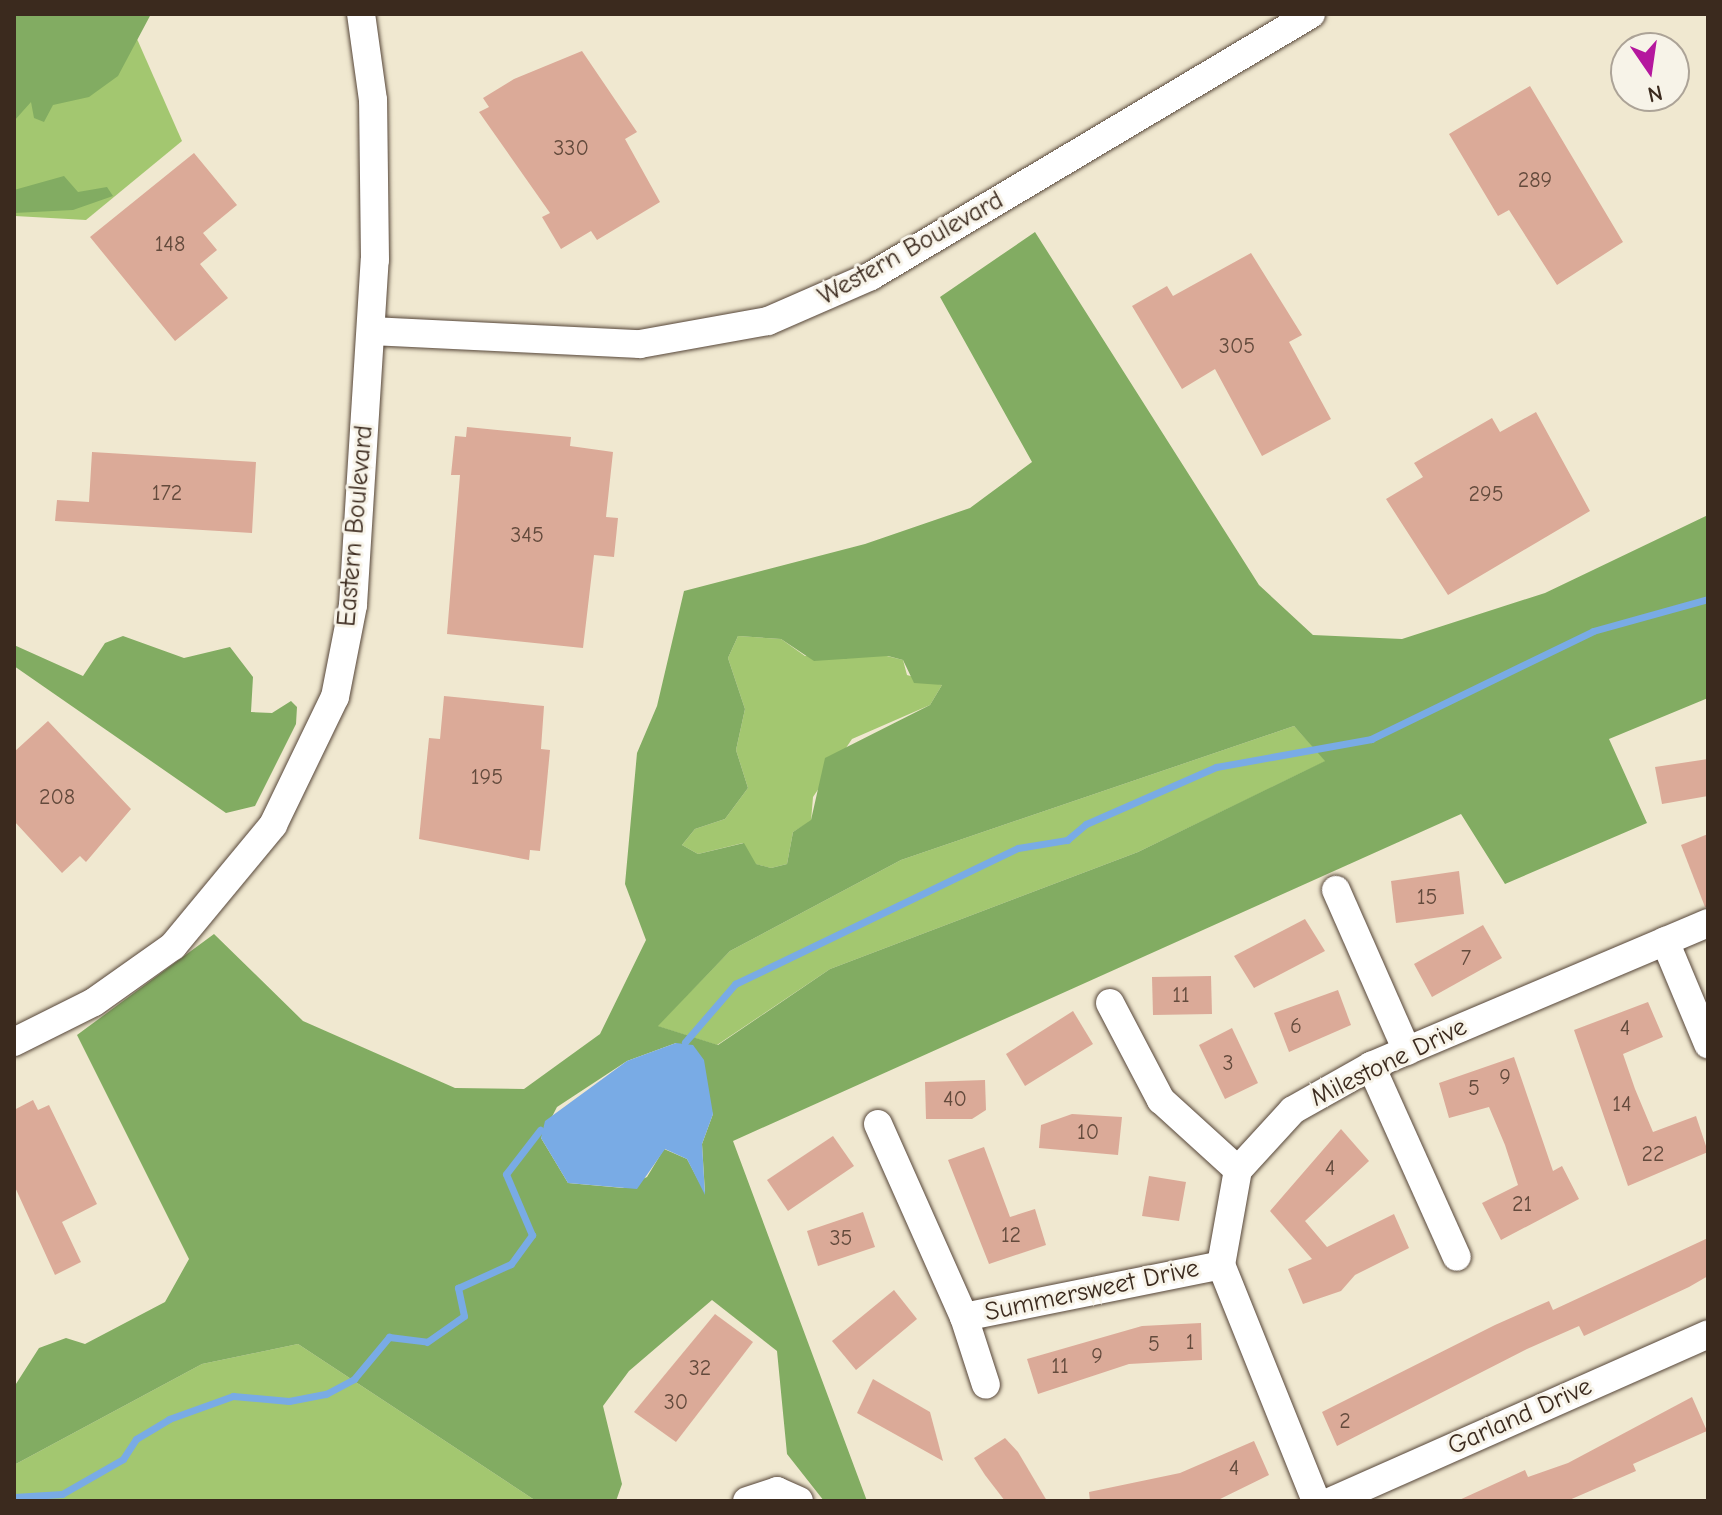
<!DOCTYPE html>
<html>
<head>
<meta charset="utf-8">
<style>
  body { margin:0 }
  #map { position:relative; width:1722px; height:1515px; overflow:hidden; background:#f0e8d0; font-family:"Comic Neue",sans-serif }
  div>[style] { position:absolute }
  [style*='--x'] { left:calc(var(--x)*1px); top:calc(var(--y)*1px); width:calc(var(--w)*1px); rotate:calc(var(--a)*1deg) }
  .green>* { inset:0; background:#a3c770 }
  .forest>* { inset:0; background:#82ac62 }
  .water>* { inset:0; background:#79abe5 }
  .stream>* { height:7px; margin:-3.5px; padding:0 3.5px; transform-origin:3.5px; border-radius:3.5px; background:#79abe5 }
  .building>* { inset:0; background:#dbaa98 }
  .roads { filter:drop-shadow(0 0 2px #564639) drop-shadow(0 0 2px #564639) }
  .minor>* { height:28px; margin:-14px; padding:0 14px; transform-origin:14px; border-radius:14px; background:#fff }
  span { translate:-50% -50%; white-space:nowrap; text-align:center; line-height:1.15; -webkit-text-stroke:6px #f7f3e8; paint-order:stroke }
  .number-label { font-size:22px; color:#634a3c }
  .number-label span { -webkit-text-stroke-width:0 }
  .street-label { font-size:26px; color:#3b2a1e }
  .frame { position:absolute; inset:0; border:16px solid #3b2a1e; pointer-events:none }
  .north { position:absolute; left:1610px; top:32px; width:80px; height:80px; box-sizing:border-box; background:#f7f3e8; border:2px solid #aca397; border-radius:50%; rotate:167deg; font-size:22px; font-weight:700; line-height:32px; text-align:center; color:#3b2a1e }
  .north::after { content:''; display:block; margin:auto; width:28px; height:36px; background:#b5179e; clip-path:polygon(50% 0,100% 100%,50% 72%,0 100%) }
</style>
</head>
<body>
<div id="map">
  <div class="green">
    <div style="clip-path:polygon(126px 14px,182px 141px,86px 220px,15px 216px,14px 36px)"></div>
    <div style="clip-path:polygon(738px 636px,781px 639px,805px 656px,887px 656px,903px 660px,907px 675px,942px 685px,930px 705px,852px 739px,813px 797px,811px 821px,793px 832px,787px 864px,771px 868px,755px 864px,743px 843px,698px 854px,682px 845px,695px 829px,725px 819px,748px 788px,736px 750px,745px 709px,728px 658px)"></div>
    <div style="clip-path:polygon(1294px 726px,1326px 761px,1138px 852px,830px 969px,717px 1045px,657px 1026px,730px 951px,901px 860px)"></div>
    <div style="clip-path:polygon(298px 1344px,536px 1501px,14px 1501px,14px 1465px,202px 1364px)"></div>
  </div>
  <div class="forest">
    <div style="clip-path:polygon(14px 14px,151px 14px,118px 76px,89px 97px,53px 105px,44px 122px,34px 118px,31px 102px,14px 121px)"></div>
    <div style="clip-path:polygon(64px 176px,78px 192px,107px 187px,113px 196px,73px 210px,14px 213px,14px 190px)"></div>
    <div style="clip-path:polygon(evenodd,1035px 232px,1259px 585px,1313px 635px,1402px 639px,1545px 593px,1708px 515px,1708px 698px,1609px 739px,1647px 823px,1505px 884px,1461px 814px,733px 1141px,867px 1501px,824px 1501px,787px 1454px,777px 1351px,712px 1300px,629px 1371px,603px 1406px,622px 1484px,616px 1501px,536px 1501px,298px 1344px,202px 1364px,14px 1465px,14px 1387px,39px 1348px,66px 1338px,85px 1344px,165px 1302px,189px 1259px,77px 1035px,214px 934px,303px 1021px,455px 1088px,524px 1089px,600px 1034px,646px 940px,625px 884px,637px 753px,657px 706px,684px 591px,865px 544px,970px 508px,1032px 462px,940px 297px,1035px 232px,738px 636px,781px 639px,814px 661px,888px 656px,903px 660px,914px 683px,942px 685px,930px 705px,825px 758px,811px 820px,793px 832px,787px 864px,771px 868px,756px 864px,744px 843px,698px 854px,682px 845px,695px 829px,725px 819px,748px 788px,736px 750px,745px 709px,728px 658px,738px 636px,1035px 232px,1294px 726px,1325px 761px,1138px 852px,830px 969px,718px 1045px,658px 1026px,730px 951px,901px 860px,1294px 726px,1035px 232px,676px 1043px,713px 1114px,702px 1144px,705px 1193px,687px 1159px,664px 1149px,647px 1177px,623px 1188px,568px 1183px,541px 1138px,557px 1107px,627px 1061px,676px 1043px)"></div>
    <div style="clip-path:polygon(123px 636px,184px 658px,230px 647px,253px 677px,251px 712px,272px 713px,291px 701px,297px 707px,296px 724px,255px 806px,226px 813px,14px 666px,14px 645px,83px 676px,105px 643px)"></div>
  </div>
  <div class="water">
    <div style="clip-path:polygon(676px 1043px,693px 1045px,704px 1060px,713px 1114px,702px 1144px,705px 1195px,687px 1159px,665px 1149px,637px 1189px,568px 1183px,541px 1138px,545px 1121px,627px 1061px)"></div>
  </div>
  <div class="stream">
    <div style="--x:685;--y:1042;--w:77;--a:-49.2"></div>
    <div style="--x:735;--y:984;--w:314;--a:-25.7"></div>
    <div style="--x:1018;--y:848;--w:50;--a:-9.3"></div>
    <div style="--x:1067;--y:840;--w:25;--a:-40"></div>
    <div style="--x:1086;--y:824;--w:142;--a:-23.7"></div>
    <div style="--x:1216;--y:767;--w:158;--a:-10.2"></div>
    <div style="--x:1371;--y:739;--w:247;--a:-25.9"></div>
    <div style="--x:1593;--y:631;--w:119;--a:-15.5"></div>
    <div style="--x:14;--y:1497;--w:48;--a:-3.6"></div>
    <div style="--x:62;--y:1494;--w:70;--a:-29.8"></div>
    <div style="--x:123;--y:1459;--w:24;--a:-57"></div>
    <div style="--x:136;--y:1439;--w:39;--a:-31"></div>
    <div style="--x:169;--y:1419;--w:68;--a:-19.8"></div>
    <div style="--x:233;--y:1396;--w:56;--a:5.1"></div>
    <div style="--x:289;--y:1401;--w:38;--a:-11"></div>
    <div style="--x:326;--y:1394;--w:32;--a:-28"></div>
    <div style="--x:354;--y:1379;--w:55;--a:-50.2"></div>
    <div style="--x:389;--y:1337;--w:38;--a:7"></div>
    <div style="--x:427;--y:1342;--w:45;--a:-35.1"></div>
    <div style="--x:464;--y:1316;--w:29;--a:-102"></div>
    <div style="--x:458;--y:1288;--w:58;--a:-24.4"></div>
    <div style="--x:511;--y:1264;--w:36;--a:-54"></div>
    <div style="--x:532;--y:1235;--w:66;--a:-113.1"></div>
    <div style="--x:506;--y:1174;--w:56;--a:-52.3"></div>
  </div>
  <div class="building">
    <div style="clip-path:polygon(582px 51px,637px 132px,625px 139px,660px 202px,597px 240px,591px 231px,561px 249px,542px 217px,550px 213px,479px 112px,489px 107px,483px 98px,514px 79px)"></div>
    <div style="clip-path:polygon(1530px 86px,1623px 242px,1557px 285px,1509px 210px,1498px 216px,1449px 134px)"></div>
    <div style="clip-path:polygon(194px 153px,237px 205px,203px 233px,217px 250px,200px 264px,228px 298px,175px 341px,90px 237px)"></div>
    <div style="clip-path:polygon(1251px 253px,1302px 335px,1289px 342px,1331px 419px,1262px 456px,1215px 369px,1182px 389px,1132px 306px,1167px 286px,1173px 296px)"></div>
    <div style="clip-path:polygon(1536px 412px,1590px 511px,1448px 595px,1386px 499px,1423px 477px,1414px 463px,1492px 418px,1500px 432px)"></div>
    <div style="clip-path:polygon(467px 427px,571px 437px,570px 446px,613px 452px,606px 517px,618px 518px,614px 557px,594px 555px,583px 648px,447px 634px,460px 475px,451px 475px,455px 436px,466px 437px)"></div>
    <div style="clip-path:polygon(92px 452px,256px 462px,252px 533px,55px 521px,57px 500px,89px 502px)"></div>
    <div style="clip-path:polygon(444px 696px,544px 706px,541px 749px,550px 750px,544px 813px,540px 851px,530px 850px,529px 860px,419px 839px,429px 738px,440px 739px)"></div>
    <div style="clip-path:polygon(48px 721px,131px 809px,86px 862px,80px 856px,62px 873px,14px 821px,14px 752px)"></div>
    <div style="clip-path:polygon(1708px 759px,1708px 796px,1662px 804px,1655px 767px)"></div>
    <div style="clip-path:polygon(1708px 834px,1708px 906px,1705px 907px,1681px 845px)"></div>
    <div style="clip-path:polygon(1459px 871px,1464px 914px,1396px 923px,1391px 881px)"></div>
    <div style="clip-path:polygon(1305px 919px,1325px 951px,1254px 988px,1234px 956px)"></div>
    <div style="clip-path:polygon(1483px 925px,1502px 958px,1432px 997px,1414px 964px)"></div>
    <div style="clip-path:polygon(1211px 976px,1212px 1014px,1153px 1015px,1152px 977px)"></div>
    <div style="clip-path:polygon(1338px 990px,1351px 1025px,1289px 1052px,1274px 1013px)"></div>
    <div style="clip-path:polygon(1648px 1002px,1663px 1037px,1623px 1054px,1635px 1089px,1653px 1132px,1696px 1116px,1708px 1152px,1628px 1186px,1574px 1030px)"></div>
    <div style="clip-path:polygon(1073px 1011px,1093px 1044px,1025px 1086px,1006px 1054px)"></div>
    <div style="clip-path:polygon(1232px 1028px,1258px 1083px,1225px 1099px,1199px 1045px)"></div>
    <div style="clip-path:polygon(1514px 1057px,1553px 1171px,1562px 1166px,1579px 1199px,1501px 1240px,1482px 1203px,1518px 1185px,1505px 1145px,1489px 1107px,1449px 1118px,1439px 1083px)"></div>
    <div style="clip-path:polygon(985px 1080px,986px 1110px,972px 1119px,926px 1119px,925px 1082px)"></div>
    <div style="clip-path:polygon(33px 1100px,38px 1110px,49px 1105px,97px 1204px,62px 1222px,81px 1262px,55px 1275px,14px 1185px,14px 1110px)"></div>
    <div style="clip-path:polygon(1072px 1114px,1122px 1117px,1118px 1155px,1039px 1148px,1041px 1125px)"></div>
    <div style="clip-path:polygon(1341px 1129px,1369px 1161px,1305px 1221px,1327px 1247px,1394px 1214px,1409px 1248px,1355px 1275px,1341px 1291px,1303px 1304px,1288px 1269px,1312px 1259px,1270px 1211px)"></div>
    <div style="clip-path:polygon(833px 1136px,854px 1166px,788px 1211px,767px 1180px)"></div>
    <div style="clip-path:polygon(984px 1147px,1010px 1217px,1035px 1209px,1046px 1245px,989px 1264px,948px 1160px)"></div>
    <div style="clip-path:polygon(1149px 1176px,1186px 1182px,1179px 1221px,1142px 1216px)"></div>
    <div style="clip-path:polygon(863px 1212px,875px 1247px,818px 1266px,807px 1231px)"></div>
    <div style="clip-path:polygon(1708px 1238px,1708px 1276px,1689px 1287px,1584px 1336px,1579px 1326px,1527px 1349px,1337px 1446px,1322px 1412px,1495px 1325px,1549px 1301px,1553px 1310px)"></div>
    <div style="clip-path:polygon(894px 1290px,917px 1319px,856px 1370px,832px 1341px)"></div>
    <div style="clip-path:polygon(715px 1314px,753px 1342px,676px 1442px,634px 1412px)"></div>
    <div style="clip-path:polygon(1201px 1323px,1202px 1360px,1129px 1364px,1038px 1394px,1027px 1359px,1142px 1326px)"></div>
    <div style="clip-path:polygon(873px 1379px,930px 1412px,943px 1461px,857px 1413px)"></div>
    <div style="clip-path:polygon(1692px 1397px,1707px 1431px,1633px 1464px,1636px 1471px,1567px 1501px,1457px 1501px,1525px 1470px,1528px 1477px,1568px 1463px)"></div>
    <div style="clip-path:polygon(1005px 1438px,1018px 1452px,1047px 1501px,1005px 1501px,985px 1475px,974px 1458px)"></div>
    <div style="clip-path:polygon(1254px 1441px,1269px 1475px,1216px 1501px,1090px 1501px,1089px 1492px,1180px 1473px)"></div>
  </div>
  <div class="roads">
    <div class="minor">
      <div style="--x:371;--y:331;--w:269;--a:2.8"></div>
      <div style="--x:640;--y:344;--w:130;--a:-10.2"></div>
      <div style="--x:768;--y:321;--w:112;--a:-23.6"></div>
      <div style="--x:871;--y:276;--w:512;--a:-30.77"></div>
      <div style="--x:1336;--y:890;--w:176;--a:66.2"></div>
      <div style="--x:1665;--y:941;--w:112;--a:67.3"></div>
      <div style="--x:1110;--y:1003;--w:110;--a:62.3"></div>
      <div style="--x:1161;--y:1100;--w:104;--a:42.3"></div>
      <div style="--x:14;--y:1042;--w:89;--a:-26.6"></div>
      <div style="--x:94;--y:1002;--w:97;--a:-35.3"></div>
      <div style="--x:173;--y:946;--w:157;--a:-50.4"></div>
      <div style="--x:273;--y:825;--w:142;--a:-64.2"></div>
      <div style="--x:335;--y:697;--w:94;--a:-78.9"></div>
      <div style="--x:353;--y:605;--w:346;--a:-86.4"></div>
      <div style="--x:375;--y:260;--w:160;--a:-90.7"></div>
      <div style="--x:373;--y:100;--w:87;--a:-97.9"></div>
      <div style="--x:1371;--y:1066;--w:209;--a:65.8"></div>
      <div style="--x:878;--y:1124;--w:211;--a:66"></div>
      <div style="--x:964;--y:1317;--w:71;--a:72.1"></div>
      <div style="--x:964;--y:1317;--w:262;--a:-11.4"></div>
      <div style="--x:747;--y:1501;--w:32;--a:-18"></div>
      <div style="--x:777;--y:1491;--w:24;--a:24"></div>
      <div style="--x:1316;--y:1501;--w:254;--a:-111.9"></div>
      <div style="--x:1221;--y:1265;--w:97;--a:-79.9"></div>
      <div style="--x:1238;--y:1170;--w:81;--a:-47.5"></div>
      <div style="--x:1293;--y:1110;--w:90;--a:-29.4"></div>
      <div style="--x:1371;--y:1066;--w:366;--a:-23"></div>
      <div style="--x:1332;--y:1501;--w:411;--a:-23.9"></div>
    </div>
  </div>
  <div class="number-label">
    <span style="left:571px;top:149px">330</span>
    <span style="left:1535px;top:181px">289</span>
    <span style="left:170px;top:245px">148</span>
    <span style="left:1237px;top:347px">305</span>
    <span style="left:167px;top:494px">172</span>
    <span style="left:1486px;top:495px">295</span>
    <span style="left:527px;top:536px">345</span>
    <span style="left:487px;top:778px">195</span>
    <span style="left:57px;top:798px">208</span>
    <span style="left:1427px;top:898px">15</span>
    <span style="left:1466px;top:959px">7</span>
    <span style="left:1181px;top:996px">11</span>
    <span style="left:1296px;top:1027px">6</span>
    <span style="left:1625px;top:1029px">4</span>
    <span style="left:1228px;top:1064px">3</span>
    <span style="left:1505px;top:1078px">9</span>
    <span style="left:1474px;top:1089px">5</span>
    <span style="left:955px;top:1100px">40</span>
    <span style="left:1622px;top:1105px">14</span>
    <span style="left:1088px;top:1133px">10</span>
    <span style="left:1653px;top:1155px">22</span>
    <span style="left:1330px;top:1169px">4</span>
    <span style="left:1522px;top:1205px">21</span>
    <span style="left:1011px;top:1236px">12</span>
    <span style="left:841px;top:1239px">35</span>
    <span style="left:1190px;top:1343px">1</span>
    <span style="left:1154px;top:1345px">5</span>
    <span style="left:1097px;top:1357px">9</span>
    <span style="left:1060px;top:1367px">11</span>
    <span style="left:700px;top:1369px">32</span>
    <span style="left:676px;top:1403px">30</span>
    <span style="left:1345px;top:1422px">2</span>
    <span style="left:1234px;top:1469px">4</span>
  </div>
  <div class="street-label">
    <span style="left:911px;top:249px;rotate:-29deg">Western Boulevard</span>
    <span style="left:356px;top:526px;rotate:-85deg">Eastern Boulevard</span>
    <span style="left:1389px;top:1063px;rotate:-26deg">Milestone Drive</span>
    <span style="left:1092px;top:1291px;rotate:-12deg">Summersweet Drive</span>
    <span style="left:1520px;top:1417px;rotate:-24deg">Garland Drive</span>
  </div>
  <div class="frame"></div>
  <div class="north">N</div>
</div>
</body>
</html>
